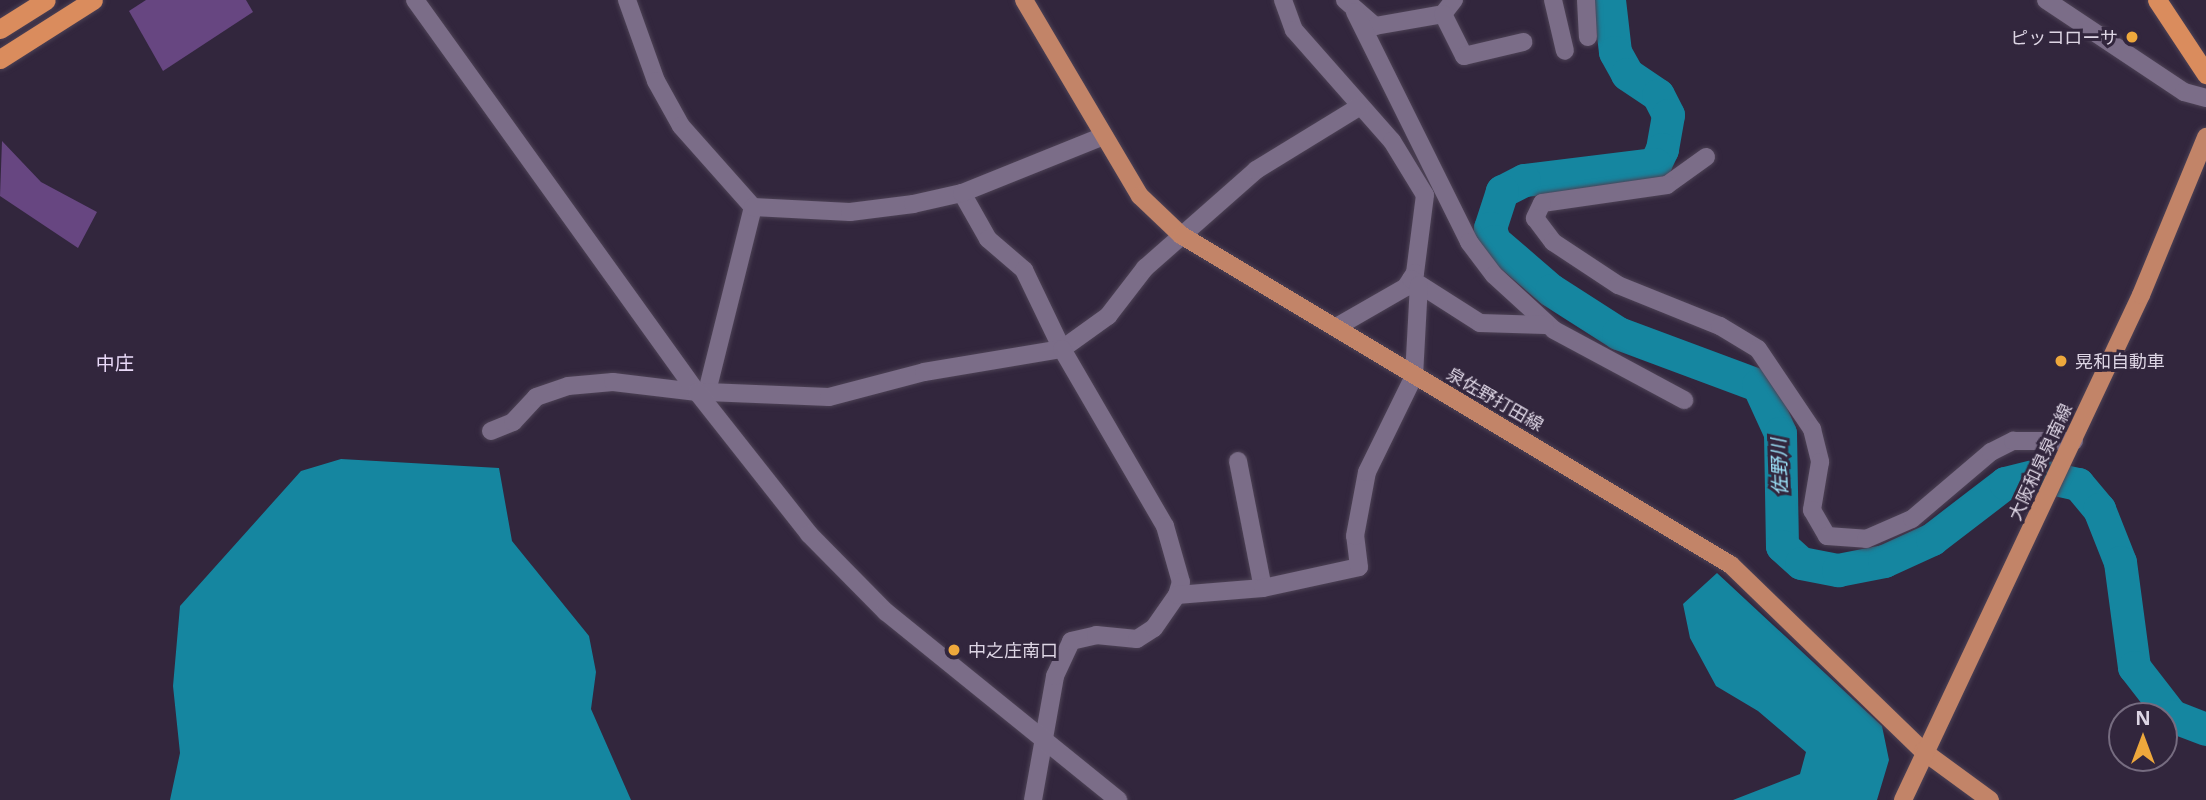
<!DOCTYPE html>
<html>
<head>
<meta charset="utf-8">
<style>
  body { margin:0 }
  #map { position:relative; width:2206px; height:800px; overflow:hidden; background:#32263d; font-family:"Noto Sans","Noto Sans JP",sans-serif }
  div>[style] { position:absolute }
  [style*='--x'] { left:calc(var(--x)*1px); top:calc(var(--y)*1px); width:calc(var(--w)*1px); rotate:calc(var(--a)*1deg) }
  .water>* { inset:0; background:#1586a0 }
  .river>* { height:33px; margin:-16.5px; padding:0 16.5px; transform-origin:16.5px; border-radius:16.5px; background:#1586a0 }
  .building>* { inset:0; background:#674681 }
  .roads { filter:drop-shadow(0 0 2px #4d4255) drop-shadow(0 0 2px #4d4255) }
  .minor>* { height:18px; margin:-9px; padding:0 9px; transform-origin:9px; border-radius:9px; background:#7b6d88 }
  .tertiary>* { height:18px; margin:-9px; padding:0 9px; transform-origin:9px; border-radius:9px; background:#7b6d88 }
  .primary>* { height:18px; margin:-9px; padding:0 9px; transform-origin:9px; border-radius:9px; background:#c28468 }
  .trunk>* { height:19px; margin:-9.5px; padding:0 9.5px; transform-origin:9.5px; border-radius:9.5px; background:#da8c5d }
  .dots>* { width:19px; height:19px; translate:-50% -50%; box-sizing:border-box; border:4px solid #32263d; border-radius:50% }
  span { translate:-50% -50%; white-space:nowrap; text-align:center; line-height:1.15; -webkit-text-stroke:6px #32263d; paint-order:stroke }
  .poi-label { font-size:18px; color:#ddd5e4 }
  .right { translate:-100% -50%; text-align:right }
  .left { translate:0 -50%; text-align:left }
  .street-label { font-size:18px; color:#ddd5e4 }
  .neighbourhood-label { font-size:19px; color:#eadaf9 }
  .water-label { font-size:19px; color:#9de4fb; font-style:italic }
  .north { position:absolute; left:2108px; top:702px; width:70px; height:70px; box-sizing:border-box; background:#32263d; border:2px solid #766c80; border-radius:50%; rotate:0deg; font-size:19px; font-weight:700; line-height:28px; text-align:center; color:#ddd5e4 }
  .north::after { content:''; display:block; margin:auto; width:24px; height:32px; background:#eea83c; clip-path:polygon(50% 0,100% 100%,50% 72%,0 100%) }
</style>
</head>
<body>
<div id="map">
  <div class="water">
    <div style="clip-path:polygon(341px 459px,499px 468px,512px 541px,589px 636px,596px 672px,591px 709px,631px 800px,170px 800px,180px 753px,173px 686px,180px 606px,301px 471px)"></div>
    <div style="clip-path:polygon(1717px 573px,1882px 726px,1889px 760px,1877px 800px,1733px 800px,1800px 774px,1806px 752px,1758px 711px,1716px 686px,1690px 638px,1683px 604px)"></div>
  </div>
  <div class="river">
    <div style="--x:1609;--y:0;--w:52;--a:83.4"></div>
    <div style="--x:1615;--y:52;--w:25;--a:61"></div>
    <div style="--x:1627;--y:74;--w:37;--a:34"></div>
    <div style="--x:1658;--y:95;--w:22;--a:63"></div>
    <div style="--x:1668;--y:115;--w:35;--a:100"></div>
    <div style="--x:1662;--y:149;--w:17;--a:115"></div>
    <div style="--x:1655;--y:164;--w:132;--a:173"></div>
    <div style="--x:1524;--y:180;--w:25;--a:153"></div>
    <div style="--x:1502;--y:191;--w:39;--a:108"></div>
    <div style="--x:1490;--y:228;--w:14;--a:73"></div>
    <div style="--x:1494;--y:241;--w:75;--a:40.7"></div>
    <div style="--x:1551;--y:290;--w:80;--a:32.7"></div>
    <div style="--x:1618;--y:333;--w:149;--a:20.4"></div>
    <div style="--x:1758;--y:385;--w:53;--a:65.4"></div>
    <div style="--x:1780;--y:433;--w:113;--a:89"></div>
    <div style="--x:1782;--y:546;--w:25;--a:42"></div>
    <div style="--x:1801;--y:563;--w:38;--a:11"></div>
    <div style="--x:1838;--y:570;--w:47;--a:-11.1"></div>
    <div style="--x:1884;--y:561;--w:53;--a:-24.6"></div>
    <div style="--x:1932;--y:539;--w:92;--a:-37.5"></div>
    <div style="--x:2005;--y:483;--w:33;--a:-14"></div>
    <div style="--x:2037;--y:475;--w:42;--a:12.4"></div>
    <div style="--x:2078;--y:484;--w:33;--a:50"></div>
    <div style="--x:2099;--y:509;--w:57;--a:68.4"></div>
    <div style="--x:2120;--y:562;--w:106;--a:82.4"></div>
    <div style="--x:2134;--y:667;--w:62;--a:52.2"></div>
    <div style="--x:2172;--y:716;--w:36;--a:21"></div>
  </div>
  <div class="building">
    <div style="clip-path:polygon(146px 0,246px 0,253px 12px,163px 71px,129px 11px)"></div>
    <div style="clip-path:polygon(2px 141px,41px 182px,97px 212px,78px 248px,0 196px)"></div>
  </div>
  <div class="roads">
    <div class="minor">
      <div style="--x:627;--y:0;--w:86;--a:70.3"></div>
      <div style="--x:656;--y:81;--w:51;--a:60.9"></div>
      <div style="--x:681;--y:126;--w:108;--a:48.4"></div>
      <div style="--x:753;--y:207;--w:191;--a:104"></div>
      <div style="--x:1283;--y:0;--w:32;--a:70"></div>
      <div style="--x:1294;--y:30;--w:148;--a:48.6"></div>
      <div style="--x:1392;--y:141;--w:63;--a:58.6"></div>
      <div style="--x:1425;--y:195;--w:79;--a:97.3"></div>
      <div style="--x:1415;--y:273;--w:17;--a:123"></div>
      <div style="--x:1406;--y:287;--w:76;--a:150.1"></div>
      <div style="--x:1345;--y:0;--w:40;--a:41"></div>
      <div style="--x:1375;--y:26;--w:69;--a:-10"></div>
      <div style="--x:1443;--y:14;--w:18;--a:-52"></div>
      <div style="--x:1553;--y:0;--w:52;--a:76.8"></div>
      <div style="--x:1586;--y:0;--w:37;--a:87"></div>
      <div style="--x:2046;--y:0;--w:166;--a:33.7"></div>
      <div style="--x:2184;--y:92;--w:23;--a:15"></div>
      <div style="--x:1355;--y:12;--w:257;--a:63.6"></div>
      <div style="--x:1469;--y:242;--w:41;--a:52.9"></div>
      <div style="--x:1494;--y:275;--w:81;--a:42.5"></div>
      <div style="--x:1554;--y:330;--w:148;--a:28.3"></div>
      <div style="--x:1443;--y:14;--w:47;--a:63.4"></div>
      <div style="--x:1464;--y:56;--w:61;--a:-13.3"></div>
      <div style="--x:1706;--y:157;--w:48;--a:144.3"></div>
      <div style="--x:1667;--y:185;--w:126;--a:171.8"></div>
      <div style="--x:1542;--y:203;--w:17;--a:115"></div>
      <div style="--x:1535;--y:218;--w:30;--a:53"></div>
      <div style="--x:1553;--y:242;--w:78;--a:33.5"></div>
      <div style="--x:1618;--y:285;--w:110;--a:21.9"></div>
      <div style="--x:1720;--y:326;--w:44;--a:31.2"></div>
      <div style="--x:1758;--y:349;--w:97;--a:56"></div>
      <div style="--x:1812;--y:429;--w:34;--a:76"></div>
      <div style="--x:1820;--y:462;--w:49;--a:99.5"></div>
      <div style="--x:1812;--y:510;--w:30;--a:60"></div>
      <div style="--x:1827;--y:536;--w:39;--a:4"></div>
      <div style="--x:1866;--y:539;--w:50;--a:-23.5"></div>
      <div style="--x:1912;--y:519;--w:104;--a:-40.3"></div>
      <div style="--x:1991;--y:452;--w:25;--a:-27"></div>
      <div style="--x:2013;--y:441;--w:61;--a:0"></div>
      <div style="--x:962;--y:193;--w:53;--a:60.5"></div>
      <div style="--x:988;--y:239;--w:48;--a:40.7"></div>
      <div style="--x:1024;--y:270;--w:88;--a:64.3"></div>
      <div style="--x:1062;--y:349;--w:57;--a:-35.7"></div>
      <div style="--x:1108;--y:316;--w:61;--a:-52.4"></div>
      <div style="--x:1145;--y:268;--w:148;--a:-41.4"></div>
      <div style="--x:1256;--y:170;--w:121;--a:-31.5"></div>
      <div style="--x:753;--y:207;--w:97;--a:3"></div>
      <div style="--x:850;--y:212;--w:64;--a:-7.2"></div>
      <div style="--x:913;--y:204;--w:50;--a:-12.7"></div>
      <div style="--x:962;--y:193;--w:153;--a:-21.9"></div>
      <div style="--x:1411;--y:279;--w:82;--a:32.5"></div>
      <div style="--x:1480;--y:323;--w:65;--a:1.8"></div>
      <div style="--x:701;--y:396;--w:7;--a:-34"></div>
      <div style="--x:707;--y:392;--w:122;--a:2.3"></div>
      <div style="--x:829;--y:397;--w:98;--a:-14.7"></div>
      <div style="--x:924;--y:372;--w:140;--a:-9.5"></div>
      <div style="--x:1062;--y:349;--w:205;--a:59.8"></div>
      <div style="--x:1165;--y:526;--w:58;--a:74.1"></div>
      <div style="--x:1181;--y:582;--w:14;--a:107"></div>
      <div style="--x:491;--y:431;--w:24;--a:-22"></div>
      <div style="--x:513;--y:422;--w:34;--a:-47"></div>
      <div style="--x:536;--y:397;--w:34;--a:-19"></div>
      <div style="--x:568;--y:386;--w:45;--a:-5.1"></div>
      <div style="--x:613;--y:382;--w:85;--a:6.8"></div>
      <div style="--x:1238;--y:461;--w:129;--a:78.9"></div>
      <div style="--x:1033;--y:800;--w:126;--a:-79.9"></div>
      <div style="--x:1055;--y:676;--w:38;--a:-65"></div>
      <div style="--x:1071;--y:641;--w:26;--a:-13"></div>
      <div style="--x:1096;--y:635;--w:41;--a:5.6"></div>
      <div style="--x:1137;--y:639;--w:20;--a:-33"></div>
      <div style="--x:1154;--y:628;--w:40;--a:-55.1"></div>
      <div style="--x:1177;--y:595;--w:86;--a:-4.7"></div>
      <div style="--x:1263;--y:588;--w:98;--a:-12.3"></div>
      <div style="--x:1359;--y:567;--w:31;--a:-97"></div>
      <div style="--x:1355;--y:536;--w:65;--a:-79.4"></div>
      <div style="--x:1367;--y:472;--w:107;--a:-63.9"></div>
      <div style="--x:1414;--y:376;--w:91;--a:-86.9"></div>
    </div>
    <div class="tertiary">
      <div style="--x:415;--y:0;--w:483;--a:54.3"></div>
      <div style="--x:697;--y:392;--w:181;--a:51.7"></div>
      <div style="--x:809;--y:534;--w:110;--a:45.4"></div>
      <div style="--x:886;--y:612;--w:299;--a:39"></div>
    </div>
    <div class="primary">
      <div style="--x:1024;--y:0;--w:228;--a:59.4"></div>
      <div style="--x:1140;--y:196;--w:57;--a:43.6"></div>
      <div style="--x:1181;--y:235;--w:641;--a:30.96"></div>
      <div style="--x:1731;--y:565;--w:267;--a:44.1"></div>
      <div style="--x:1923;--y:751;--w:83;--a:36.2"></div>
      <div style="--x:1903;--y:800;--w:558;--a:-64.77"></div>
      <div style="--x:2141;--y:295;--w:171;--a:-67.6"></div>
    </div>
    <div class="trunk">
      <div style="--x:2157;--y:0;--w:89;--a:56.5"></div>
      <div style="--x:0;--y:29;--w:54;--a:-32.2"></div>
      <div style="--x:0;--y:59;--w:110;--a:-32.4"></div>
    </div>
  </div>
  <div class="dots">
    <div style="left:2132px;top:37px;background:#eea83c"></div>
    <div style="left:2061px;top:361px;background:#eea83c"></div>
    <div style="left:954px;top:650px;background:#eea83c"></div>
  </div>
  <div class="poi-label">
    <span class="right" style="left:2118px;top:37px">ピッコローサ</span>
    <span class="left" style="left:2075px;top:361px">晃和自動車</span>
    <span class="left" style="left:968px;top:650px">中之庄南口</span>
  </div>
  <div class="street-label">
    <span style="left:1495px;top:399px;rotate:30deg">泉佐野打田線</span>
    <span style="left:2040px;top:462px;rotate:-65deg">大阪和泉泉南線</span>
  </div>
  <div class="neighbourhood-label">
    <span style="left:115px;top:364px">中庄</span>
  </div>
  <div class="water-label">
    <span style="left:1780px;top:467px;rotate:-92deg">佐野川</span>
  </div>
  <div class="north">N</div>
</div>
</body>
</html>
